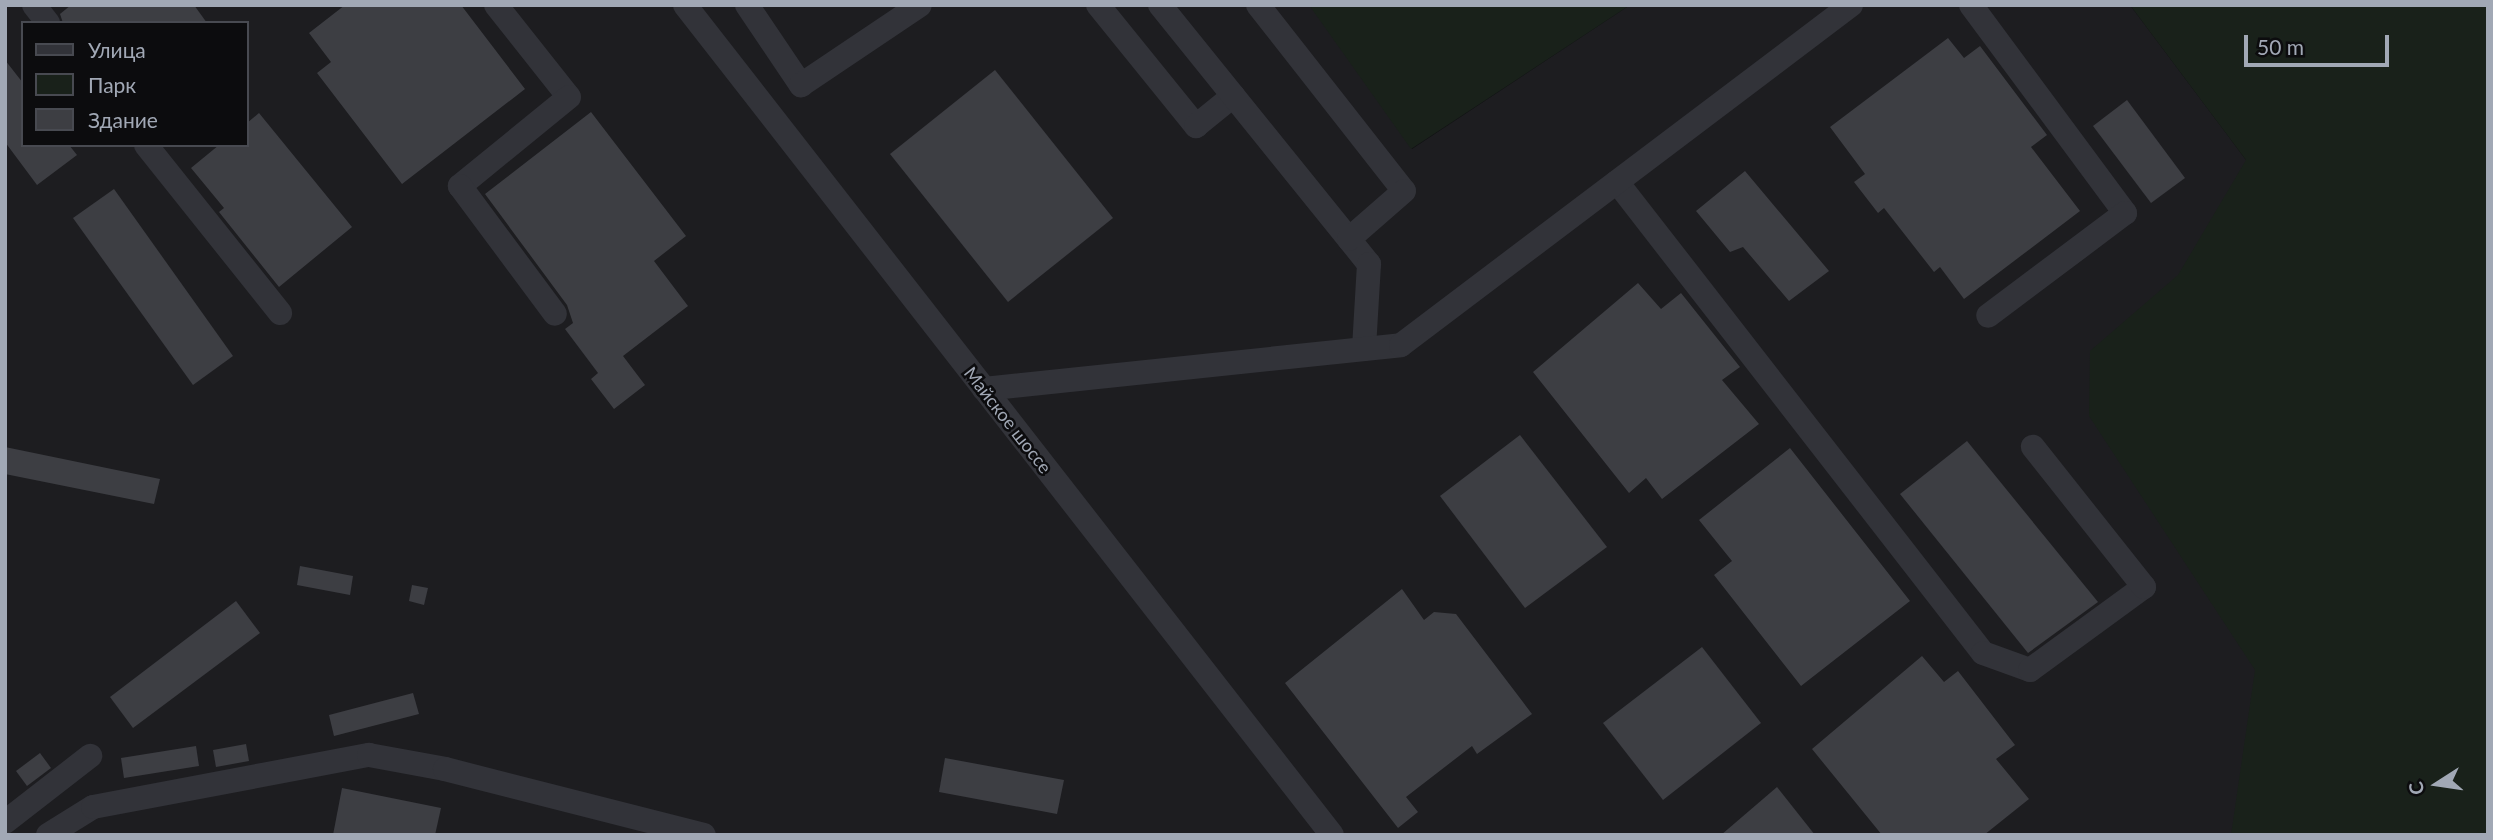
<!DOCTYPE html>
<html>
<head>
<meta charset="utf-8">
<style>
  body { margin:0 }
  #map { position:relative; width:2493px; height:840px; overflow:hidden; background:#111113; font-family:Lato,sans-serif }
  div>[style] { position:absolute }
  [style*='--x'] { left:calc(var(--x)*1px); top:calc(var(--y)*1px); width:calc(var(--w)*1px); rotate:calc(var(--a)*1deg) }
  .built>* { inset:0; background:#1d1d20 }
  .green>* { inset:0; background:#19211a }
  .building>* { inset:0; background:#3d3e43 }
  .minor>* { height:24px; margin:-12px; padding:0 12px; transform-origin:12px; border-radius:12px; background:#323339 }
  span { translate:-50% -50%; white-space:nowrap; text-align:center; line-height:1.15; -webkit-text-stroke:5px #0c0c0e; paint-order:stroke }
  .street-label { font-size:18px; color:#a1a8b5 }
  .frame { position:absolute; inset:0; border:7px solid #a1a8b5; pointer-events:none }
  .legend { position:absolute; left:21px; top:21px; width:228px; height:126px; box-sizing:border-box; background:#0c0c0e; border:2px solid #484a51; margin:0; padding:9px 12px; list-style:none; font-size:21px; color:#a1a8b5 }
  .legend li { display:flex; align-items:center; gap:14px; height:35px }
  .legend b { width:35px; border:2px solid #484a51 }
  .north { position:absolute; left:2402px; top:749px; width:70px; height:70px; -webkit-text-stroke:5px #0c0c0e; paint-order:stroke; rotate:258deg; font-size:19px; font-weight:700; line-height:28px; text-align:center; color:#a1a8b5 }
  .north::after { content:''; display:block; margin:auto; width:24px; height:32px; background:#a1a8b5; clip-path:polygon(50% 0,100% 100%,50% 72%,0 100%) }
  .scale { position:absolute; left:2244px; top:35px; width:145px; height:32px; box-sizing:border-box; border:4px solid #a1a8b5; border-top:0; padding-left:9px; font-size:21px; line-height:24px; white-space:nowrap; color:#a1a8b5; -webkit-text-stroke:5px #0c0c0e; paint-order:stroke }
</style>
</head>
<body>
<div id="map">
  <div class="built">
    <div style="clip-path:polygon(evenodd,5px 5px,1311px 5px,1412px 149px,1630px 5px,2130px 5px,2246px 160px,2264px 835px,5px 835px,5px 5px,23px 23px,247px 23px,247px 145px,23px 145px,23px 23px)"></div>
  </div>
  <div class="green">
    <div style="clip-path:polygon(1309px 5px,1630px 5px,1411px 149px)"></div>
    <div style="clip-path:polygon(2130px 5px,2488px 5px,2488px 835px,2231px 835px,2255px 670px,2089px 416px,2090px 351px,2178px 275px,2246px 160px)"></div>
  </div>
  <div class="building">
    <div style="clip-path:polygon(71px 5px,194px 5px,207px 23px,63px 23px,60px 14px)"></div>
    <div style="clip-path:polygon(345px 5px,461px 5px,525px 89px,402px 184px,317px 73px,331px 62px,309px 33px)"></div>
    <div style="clip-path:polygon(1948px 38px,1964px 58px,1980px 46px,2047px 135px,2031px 147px,2080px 211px,1964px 299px,1940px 267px,1934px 272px,1884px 208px,1878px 213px,1854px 182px,1865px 174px,1830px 127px)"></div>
    <div style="clip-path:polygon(5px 60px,23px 83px,23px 145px,69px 145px,77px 155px,37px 185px,5px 142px)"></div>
    <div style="clip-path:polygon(995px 70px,1113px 218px,1008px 302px,890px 154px)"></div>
    <div style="clip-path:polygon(2127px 100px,2185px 178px,2151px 203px,2093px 126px)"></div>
    <div style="clip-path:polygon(591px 112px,686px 236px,654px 261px,688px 306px,623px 356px,645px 385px,614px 409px,591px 379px,598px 373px,565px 329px,573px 323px,567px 305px,485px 194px)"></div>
    <div style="clip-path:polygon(259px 113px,352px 227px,279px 287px,219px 212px,224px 208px,191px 168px,219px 145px,247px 145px,247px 123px)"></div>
    <div style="clip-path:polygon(1745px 171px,1829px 271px,1789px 301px,1743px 247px,1730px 252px,1696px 211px)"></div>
    <div style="clip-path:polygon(114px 189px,233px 356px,193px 385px,73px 218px)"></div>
    <div style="clip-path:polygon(1638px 283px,1661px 309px,1681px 293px,1740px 367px,1722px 380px,1759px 424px,1662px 499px,1646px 478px,1629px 493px,1533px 372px)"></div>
    <div style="clip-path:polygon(1520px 435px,1607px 547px,1525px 608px,1440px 496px)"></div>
    <div style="clip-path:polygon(1967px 441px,2098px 602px,2028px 653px,1900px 494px)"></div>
    <div style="clip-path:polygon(5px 447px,160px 479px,154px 504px,5px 474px)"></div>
    <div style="clip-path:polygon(1790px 448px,1910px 601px,1801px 686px,1714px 575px,1732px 561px,1699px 520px)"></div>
    <div style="clip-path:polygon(300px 566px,353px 576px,350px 595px,297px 585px)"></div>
    <div style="clip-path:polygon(412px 585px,428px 588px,424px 605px,409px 601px)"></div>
    <div style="clip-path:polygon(1402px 589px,1424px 620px,1434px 612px,1456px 614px,1532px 714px,1477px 754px,1472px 746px,1406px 797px,1418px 812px,1398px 828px,1285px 683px)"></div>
    <div style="clip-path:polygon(236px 601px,260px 633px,133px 728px,110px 697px)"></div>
    <div style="clip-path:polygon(1702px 647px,1761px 723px,1663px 800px,1603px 723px)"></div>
    <div style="clip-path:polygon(1922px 656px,1944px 682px,1958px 671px,2015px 745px,1996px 759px,2029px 799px,1984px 835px,1882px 835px,1812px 749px)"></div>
    <div style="clip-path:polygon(413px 693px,419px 714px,334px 736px,329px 715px)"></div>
    <div style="clip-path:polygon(246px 744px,249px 761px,216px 767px,213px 750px)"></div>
    <div style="clip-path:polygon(196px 746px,199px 766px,124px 778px,121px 758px)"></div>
    <div style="clip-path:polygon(40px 753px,51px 768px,27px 786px,16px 771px)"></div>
    <div style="clip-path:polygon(945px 758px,1064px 780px,1057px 814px,939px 792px)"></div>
    <div style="clip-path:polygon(1777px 787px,1815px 835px,1721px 835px)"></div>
    <div style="clip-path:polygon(342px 788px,441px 808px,435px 835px,333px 835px)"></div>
  </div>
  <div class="minor">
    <div style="--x:34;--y:5;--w:23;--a:52"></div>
    <div style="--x:496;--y:5;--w:117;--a:51.6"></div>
    <div style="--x:569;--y:97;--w:141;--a:140.8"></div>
    <div style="--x:460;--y:186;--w:159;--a:53.4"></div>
    <div style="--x:685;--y:5;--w:1052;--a:52.06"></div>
    <div style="--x:747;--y:5;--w:97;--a:56"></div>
    <div style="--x:801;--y:85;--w:143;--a:-33.9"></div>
    <div style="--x:1098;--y:5;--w:156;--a:51"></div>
    <div style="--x:1196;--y:126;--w:48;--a:-39"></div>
    <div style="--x:1160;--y:5;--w:333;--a:51.1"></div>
    <div style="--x:1369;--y:264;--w:85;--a:93.4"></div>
    <div style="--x:1258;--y:5;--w:236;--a:51.9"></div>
    <div style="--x:1404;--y:191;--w:73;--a:138.9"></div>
    <div style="--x:1971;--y:5;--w:259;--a:53.5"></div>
    <div style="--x:2125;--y:213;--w:171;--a:143.1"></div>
    <div style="--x:146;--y:145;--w:215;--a:51.4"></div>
    <div style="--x:1617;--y:182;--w:596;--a:52.15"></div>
    <div style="--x:1983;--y:653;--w:50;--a:19.9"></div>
    <div style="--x:2030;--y:670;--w:141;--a:-36.1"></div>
    <div style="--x:2144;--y:587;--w:179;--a:-128.4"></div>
    <div style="--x:984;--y:389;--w:419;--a:-6"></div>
    <div style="--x:1401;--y:345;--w:564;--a:-37.07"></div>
    <div style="--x:5;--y:822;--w:108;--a:-37.8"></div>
    <div style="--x:48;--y:835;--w:53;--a:-31.9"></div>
    <div style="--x:93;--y:807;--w:281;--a:-10.7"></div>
    <div style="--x:369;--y:755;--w:77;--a:10.4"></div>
    <div style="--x:445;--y:769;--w:267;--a:14.3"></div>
  </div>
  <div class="street-label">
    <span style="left:1008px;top:420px;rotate:52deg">Майское шоссе</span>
  </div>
  <div class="frame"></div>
  <ul class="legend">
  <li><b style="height:9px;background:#323339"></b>Улица</li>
  <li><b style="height:19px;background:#19211a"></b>Парк</li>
  <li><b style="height:19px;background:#3d3e43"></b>Здание</li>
  </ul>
  <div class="north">С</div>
  <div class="scale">50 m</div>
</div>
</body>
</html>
